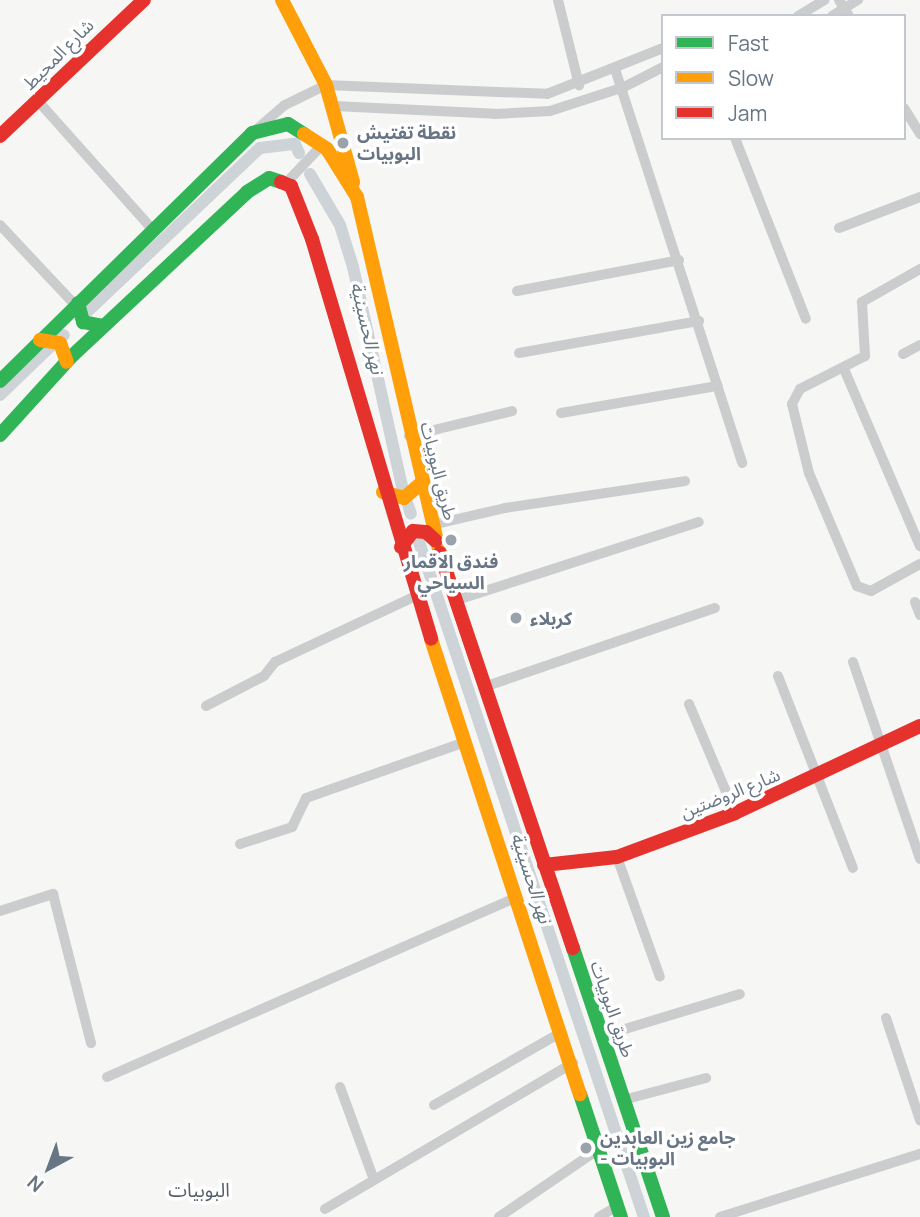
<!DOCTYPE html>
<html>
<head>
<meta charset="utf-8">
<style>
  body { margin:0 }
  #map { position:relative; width:920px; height:1217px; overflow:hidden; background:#f6f6f5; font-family:Manrope,"Noto Sans Arabic",sans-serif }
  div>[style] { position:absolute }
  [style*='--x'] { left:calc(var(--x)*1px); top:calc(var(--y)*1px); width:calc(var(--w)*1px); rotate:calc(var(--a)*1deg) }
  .canal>* { height:12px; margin:-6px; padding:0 6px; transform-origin:6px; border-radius:6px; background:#cdd3d7 }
  .street>* { height:10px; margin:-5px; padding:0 5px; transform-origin:5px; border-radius:5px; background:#cbcccd }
  .fast>* { height:14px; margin:-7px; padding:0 7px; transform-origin:7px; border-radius:7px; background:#30b455 }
  .slow>* { height:14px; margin:-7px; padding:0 7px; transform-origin:7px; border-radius:7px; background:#ff9f0a }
  .jam>* { height:14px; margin:-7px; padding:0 7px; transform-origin:7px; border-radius:7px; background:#e5322d }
  .dots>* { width:19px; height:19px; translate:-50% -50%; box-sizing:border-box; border:4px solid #fff; border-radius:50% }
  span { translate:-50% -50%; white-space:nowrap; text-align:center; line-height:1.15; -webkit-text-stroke:7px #fff; paint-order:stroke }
  .street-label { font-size:18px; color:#687584 }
  .poi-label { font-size:18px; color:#687584; font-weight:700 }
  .left { translate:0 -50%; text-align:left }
  .water-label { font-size:19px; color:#63767f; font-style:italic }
  .neighbourhood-label { font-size:19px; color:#555f69 }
  .legend { position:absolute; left:661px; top:14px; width:245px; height:126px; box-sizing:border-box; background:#fff; border:2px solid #c3c8ce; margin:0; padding:9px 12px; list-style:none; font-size:21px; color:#687584 }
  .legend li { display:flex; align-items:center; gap:14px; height:35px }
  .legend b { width:35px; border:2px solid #c3c8ce }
  .north { position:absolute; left:14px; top:1133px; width:70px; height:70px; -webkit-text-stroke:5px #fff; paint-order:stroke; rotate:221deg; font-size:19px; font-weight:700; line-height:28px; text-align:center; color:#687584 }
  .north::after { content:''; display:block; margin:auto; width:24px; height:32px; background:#687584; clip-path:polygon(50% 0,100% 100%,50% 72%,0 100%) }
</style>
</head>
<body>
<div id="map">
  <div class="canal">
    <div style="--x:310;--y:174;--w:59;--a:59.5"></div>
    <div style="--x:340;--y:225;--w:44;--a:72.8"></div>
    <div style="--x:353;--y:267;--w:230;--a:77.4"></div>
    <div style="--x:88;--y:311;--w:237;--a:-43.5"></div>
    <div style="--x:260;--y:148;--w:35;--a:-7"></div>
    <div style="--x:295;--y:144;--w:10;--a:66"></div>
    <div style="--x:62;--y:336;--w:2;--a:-27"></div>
    <div style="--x:0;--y:395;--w:71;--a:-43.9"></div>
    <div style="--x:408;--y:505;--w:9;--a:72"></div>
    <div style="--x:418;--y:539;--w:715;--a:71.57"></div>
  </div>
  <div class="street">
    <div style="--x:558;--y:0;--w:88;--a:76.1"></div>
    <div style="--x:839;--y:0;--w:19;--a:58"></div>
    <div style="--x:798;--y:16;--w:31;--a:-31"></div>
    <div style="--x:832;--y:16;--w:31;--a:-32"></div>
    <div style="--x:615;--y:69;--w:414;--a:72.1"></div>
    <div style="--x:38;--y:101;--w:173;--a:48.3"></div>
    <div style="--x:334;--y:106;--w:161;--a:2.8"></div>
    <div style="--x:495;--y:114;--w:55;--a:-3.1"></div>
    <div style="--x:550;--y:111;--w:78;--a:-18"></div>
    <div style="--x:624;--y:87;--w:44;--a:-27.1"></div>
    <div style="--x:904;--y:108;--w:31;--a:58"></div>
    <div style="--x:256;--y:130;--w:38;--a:-41"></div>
    <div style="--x:285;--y:105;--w:46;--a:-26"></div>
    <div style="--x:326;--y:85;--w:221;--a:2.3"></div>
    <div style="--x:547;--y:94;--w:125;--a:-21.6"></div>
    <div style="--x:735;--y:138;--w:194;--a:68.6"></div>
    <div style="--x:287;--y:182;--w:52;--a:-46.5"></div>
    <div style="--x:0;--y:225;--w:110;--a:46.8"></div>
    <div style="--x:839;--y:228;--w:87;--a:-20.9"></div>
    <div style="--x:920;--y:269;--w:67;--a:150.4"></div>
    <div style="--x:862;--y:302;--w:54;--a:86.8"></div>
    <div style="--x:865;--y:356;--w:73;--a:153.1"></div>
    <div style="--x:800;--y:389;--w:17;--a:118"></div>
    <div style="--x:792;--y:404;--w:71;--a:76.2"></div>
    <div style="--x:809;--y:473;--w:123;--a:67"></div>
    <div style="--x:857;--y:586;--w:15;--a:20"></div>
    <div style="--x:871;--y:591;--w:56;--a:-28.9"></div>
    <div style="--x:517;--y:291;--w:165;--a:-10.8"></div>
    <div style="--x:519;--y:353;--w:183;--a:-10.1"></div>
    <div style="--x:903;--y:354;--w:19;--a:-28"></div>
    <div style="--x:844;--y:369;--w:193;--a:66.8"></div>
    <div style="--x:561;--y:413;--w:159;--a:-9.8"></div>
    <div style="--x:409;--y:436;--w:106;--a:-13.6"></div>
    <div style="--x:432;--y:525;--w:75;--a:-13.1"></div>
    <div style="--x:505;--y:508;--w:182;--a:-8.5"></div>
    <div style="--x:457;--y:600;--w:254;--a:-17.9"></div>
    <div style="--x:915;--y:602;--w:14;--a:69"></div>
    <div style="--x:853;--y:662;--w:208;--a:71.2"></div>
    <div style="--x:778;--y:676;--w:206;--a:68.7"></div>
    <div style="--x:484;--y:687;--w:244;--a:-18.9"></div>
    <div style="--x:689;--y:704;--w:118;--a:67.1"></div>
    <div style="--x:206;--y:706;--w:65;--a:-27.3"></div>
    <div style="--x:264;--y:676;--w:18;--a:-52"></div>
    <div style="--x:275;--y:662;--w:156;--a:-25.1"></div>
    <div style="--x:240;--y:844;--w:55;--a:-18.1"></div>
    <div style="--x:292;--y:827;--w:32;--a:-64"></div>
    <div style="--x:306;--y:798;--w:165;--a:-19.4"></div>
    <div style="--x:617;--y:857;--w:127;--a:70.3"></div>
    <div style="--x:0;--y:911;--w:56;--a:-17.8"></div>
    <div style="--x:53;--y:894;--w:154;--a:75.7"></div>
    <div style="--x:886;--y:1018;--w:108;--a:71.6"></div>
    <div style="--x:602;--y:1036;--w:144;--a:-16.9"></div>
    <div style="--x:107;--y:1077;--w:445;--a:-23.7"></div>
    <div style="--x:340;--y:1087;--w:96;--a:69.9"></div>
    <div style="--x:623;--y:1100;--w:86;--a:-14.8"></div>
    <div style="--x:434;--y:1105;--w:147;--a:-29.7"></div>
    <div style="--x:325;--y:1209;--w:288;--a:-30.5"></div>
    <div style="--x:499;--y:1217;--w:121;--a:-34.2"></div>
    <div style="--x:599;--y:1217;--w:21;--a:-31"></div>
    <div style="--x:720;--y:1217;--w:210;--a:-17.5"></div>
  </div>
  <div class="fast">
    <div style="--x:78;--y:303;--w:20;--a:75"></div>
    <div style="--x:83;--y:322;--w:20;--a:11"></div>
    <div style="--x:0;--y:381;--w:354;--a:-44.5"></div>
    <div style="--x:252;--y:133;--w:37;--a:-14"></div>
    <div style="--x:288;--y:124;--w:19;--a:32"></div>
    <div style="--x:0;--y:435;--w:107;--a:-47.7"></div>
    <div style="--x:72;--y:356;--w:240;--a:-43.1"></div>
    <div style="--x:247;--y:192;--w:26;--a:-32"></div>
    <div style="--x:269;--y:178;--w:13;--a:18"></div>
    <div style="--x:573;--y:948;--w:284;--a:71.5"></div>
    <div style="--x:580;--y:1094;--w:130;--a:71.6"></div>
  </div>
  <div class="slow">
    <div style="--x:282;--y:0;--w:96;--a:62.6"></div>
    <div style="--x:326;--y:85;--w:101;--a:74.4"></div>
    <div style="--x:304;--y:134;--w:27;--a:33"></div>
    <div style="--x:327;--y:149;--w:57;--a:58"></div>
    <div style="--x:357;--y:197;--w:366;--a:76.9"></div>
    <div style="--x:40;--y:340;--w:20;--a:9"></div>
    <div style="--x:60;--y:343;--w:20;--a:70"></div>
    <div style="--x:383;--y:492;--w:22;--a:16"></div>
    <div style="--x:404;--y:498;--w:23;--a:-41"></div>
    <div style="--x:431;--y:639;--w:479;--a:71.9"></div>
  </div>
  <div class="jam">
    <div style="--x:0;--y:136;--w:198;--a:-43.4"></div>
    <div style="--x:281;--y:182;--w:11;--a:22"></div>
    <div style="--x:291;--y:186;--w:57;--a:68.4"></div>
    <div style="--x:312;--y:239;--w:417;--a:73.4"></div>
    <div style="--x:401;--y:547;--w:20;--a:-53"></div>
    <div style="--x:413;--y:531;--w:13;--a:4"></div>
    <div style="--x:426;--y:532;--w:13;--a:42"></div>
    <div style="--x:440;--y:553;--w:417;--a:71.4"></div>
    <div style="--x:544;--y:865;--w:73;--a:-6.3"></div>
    <div style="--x:617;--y:857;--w:126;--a:-20.4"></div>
    <div style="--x:735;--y:813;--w:204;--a:-25.2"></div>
  </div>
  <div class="dots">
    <div style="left:343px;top:143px;background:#9aa2ac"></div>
    <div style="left:451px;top:540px;background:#9aa2ac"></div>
    <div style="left:516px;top:618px;background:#9aa2ac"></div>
    <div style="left:586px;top:1148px;background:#9aa2ac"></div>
  </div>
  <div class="street-label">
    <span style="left:58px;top:54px;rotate:-45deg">شارع المحيط</span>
    <span style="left:439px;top:471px;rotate:76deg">طريق البوبيات</span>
    <span style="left:730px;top:793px;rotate:-22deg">شارع الروضتين</span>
    <span style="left:613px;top:1009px;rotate:71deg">طريق البوبيات</span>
  </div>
  <div class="poi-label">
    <span class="left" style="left:357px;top:143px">نقطة تفتيش<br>البوبيات</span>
    <span style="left:451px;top:572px">فندق الاقمار<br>السياحي</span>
    <span class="left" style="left:530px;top:618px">كربلاء</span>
    <span class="left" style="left:600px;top:1148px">جامع زين العابدين<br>- البوبيات</span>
  </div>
  <div class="water-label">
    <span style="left:367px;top:328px;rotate:77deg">نهر الحسينية</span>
    <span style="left:531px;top:878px;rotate:72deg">نهر الحسينية</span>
  </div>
  <div class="neighbourhood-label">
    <span style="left:199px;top:1191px">البوبيات</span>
  </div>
  <ul class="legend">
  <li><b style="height:9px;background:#30b455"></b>Fast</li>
  <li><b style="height:9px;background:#ff9f0a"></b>Slow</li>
  <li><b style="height:9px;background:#e5322d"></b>Jam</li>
  </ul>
  <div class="north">N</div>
</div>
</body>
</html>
